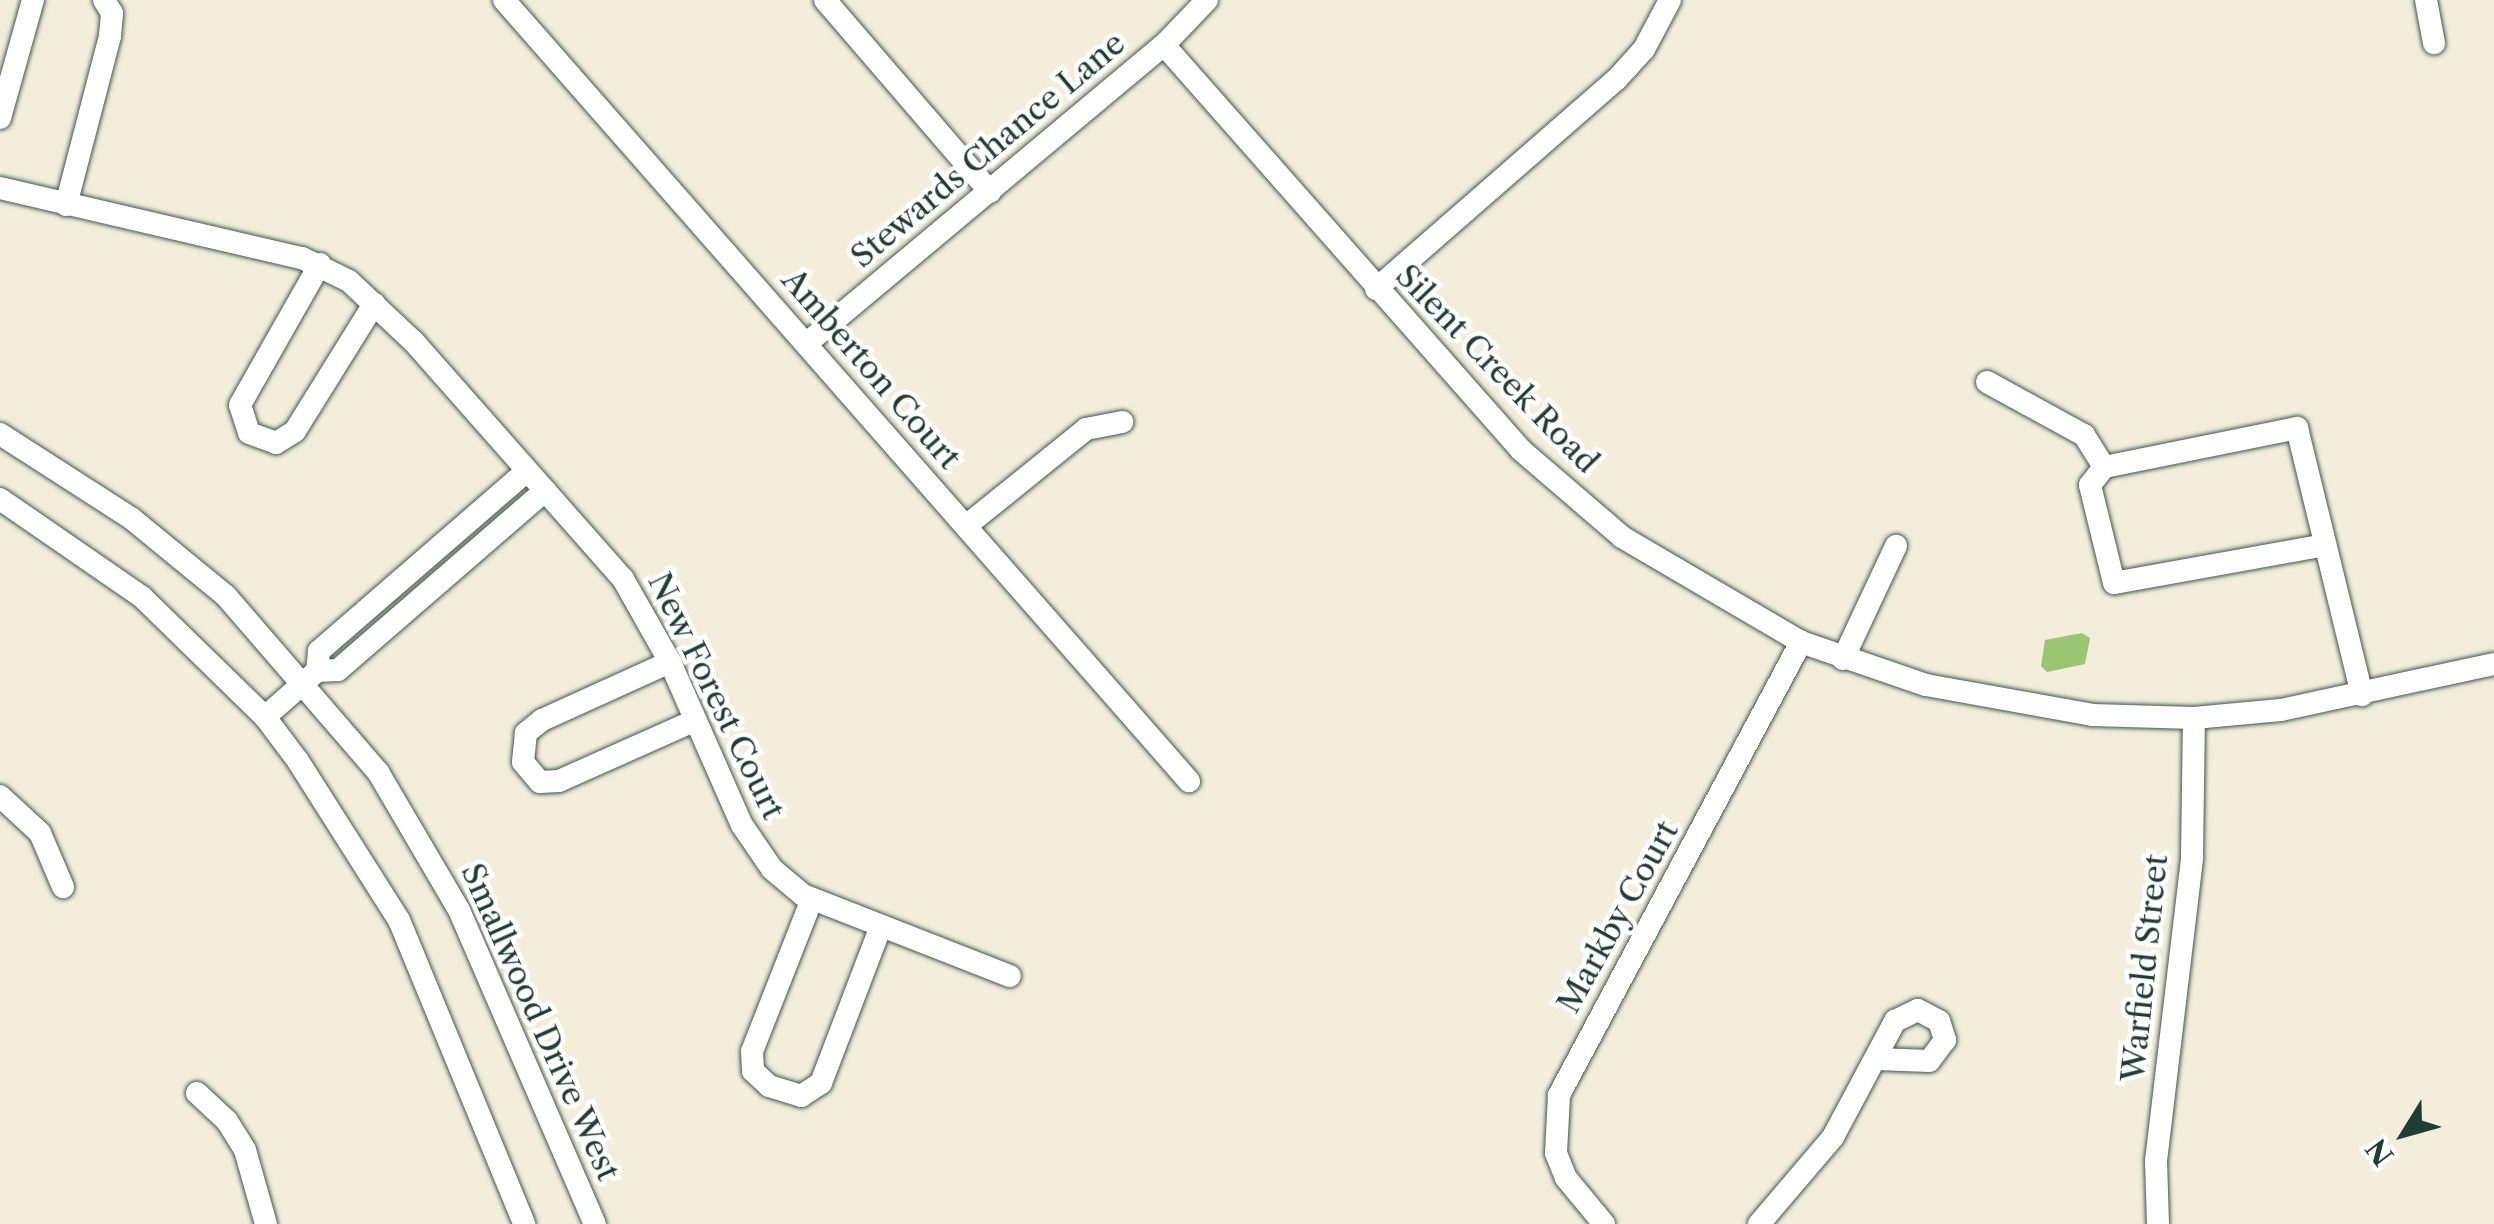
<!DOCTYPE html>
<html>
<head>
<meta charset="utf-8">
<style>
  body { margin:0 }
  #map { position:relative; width:2494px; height:1224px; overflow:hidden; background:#f2eedb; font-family:"Libre Caslon Text",serif }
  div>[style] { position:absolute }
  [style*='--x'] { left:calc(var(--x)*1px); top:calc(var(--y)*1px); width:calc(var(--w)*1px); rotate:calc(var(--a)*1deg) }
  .green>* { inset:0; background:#9ac572 }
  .roads { filter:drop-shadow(0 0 2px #3f584d) drop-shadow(0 0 2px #3f584d) }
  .minor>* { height:22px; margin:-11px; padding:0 11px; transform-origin:11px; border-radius:11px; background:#fff }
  span { translate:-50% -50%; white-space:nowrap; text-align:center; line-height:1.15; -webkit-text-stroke:9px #fff; paint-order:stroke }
  .street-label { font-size:32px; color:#1f3d34 }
  .north { position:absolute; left:2354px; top:1084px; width:100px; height:100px; -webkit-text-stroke:8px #fff; paint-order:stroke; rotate:233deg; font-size:28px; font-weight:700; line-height:40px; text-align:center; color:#1f3d34 }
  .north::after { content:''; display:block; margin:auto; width:35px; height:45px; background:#1f3d34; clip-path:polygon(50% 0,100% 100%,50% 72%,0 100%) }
</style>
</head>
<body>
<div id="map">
  <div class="green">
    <div style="clip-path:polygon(2082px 633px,2090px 638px,2085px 664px,2047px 672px,2041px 666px,2045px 640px)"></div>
  </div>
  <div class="roads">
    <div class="minor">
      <div style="--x:504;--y:0;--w:1039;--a:48.75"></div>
      <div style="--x:825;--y:0;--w:253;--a:49.3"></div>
      <div style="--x:2426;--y:0;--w:44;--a:79.5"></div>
      <div style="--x:1164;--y:45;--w:540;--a:48.6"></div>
      <div style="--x:1521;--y:450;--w:133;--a:40.7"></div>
      <div style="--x:1622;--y:537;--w:208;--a:30.4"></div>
      <div style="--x:1801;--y:642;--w:132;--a:19"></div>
      <div style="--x:1926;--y:685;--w:169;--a:10.2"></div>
      <div style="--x:2092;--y:715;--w:102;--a:1.7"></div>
      <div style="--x:2194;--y:718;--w:87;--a:-5.3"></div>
      <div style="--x:2281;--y:710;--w:218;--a:-12.2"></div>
      <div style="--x:0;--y:118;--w:123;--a:-74.4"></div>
      <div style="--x:0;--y:188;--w:310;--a:13.1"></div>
      <div style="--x:302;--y:258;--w:52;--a:26.1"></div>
      <div style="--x:349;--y:281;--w:89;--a:43.2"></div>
      <div style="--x:414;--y:342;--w:316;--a:48.6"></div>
      <div style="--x:623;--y:579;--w:95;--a:60.5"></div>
      <div style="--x:670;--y:662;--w:178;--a:66.2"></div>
      <div style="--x:742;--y:825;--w:53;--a:55.7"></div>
      <div style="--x:772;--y:869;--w:40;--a:40"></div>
      <div style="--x:803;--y:895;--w:222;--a:21.4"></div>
      <div style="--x:66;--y:205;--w:175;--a:-75.4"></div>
      <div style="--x:110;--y:36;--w:23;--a:-85"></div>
      <div style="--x:112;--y:13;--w:15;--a:-122"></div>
      <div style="--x:320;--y:264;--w:162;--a:119.6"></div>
      <div style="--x:240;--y:405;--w:29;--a:72"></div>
      <div style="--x:249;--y:433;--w:29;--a:20"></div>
      <div style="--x:276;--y:443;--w:22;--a:-32"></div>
      <div style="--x:295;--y:431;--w:150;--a:-58.1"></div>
      <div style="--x:1376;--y:289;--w:318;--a:-41.1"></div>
      <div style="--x:1616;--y:80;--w:42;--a:-47.9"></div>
      <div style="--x:1644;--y:49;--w:55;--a:-62"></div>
      <div style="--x:806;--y:344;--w:466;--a:-39.9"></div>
      <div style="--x:1164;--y:45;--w:62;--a:-46.3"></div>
      <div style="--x:1987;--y:382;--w:111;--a:28.7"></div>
      <div style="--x:2084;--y:435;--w:38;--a:58"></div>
      <div style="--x:0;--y:434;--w:156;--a:32.7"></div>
      <div style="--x:131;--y:518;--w:123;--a:39.4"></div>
      <div style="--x:226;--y:596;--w:233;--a:49.2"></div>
      <div style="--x:378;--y:772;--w:160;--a:59.6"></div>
      <div style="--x:459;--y:910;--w:342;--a:66.6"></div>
      <div style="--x:0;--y:499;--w:173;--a:34.6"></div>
      <div style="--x:142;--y:597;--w:172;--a:44.3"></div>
      <div style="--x:265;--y:717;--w:55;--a:53.1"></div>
      <div style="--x:298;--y:761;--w:188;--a:57.6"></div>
      <div style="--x:399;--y:920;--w:329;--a:67.6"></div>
      <div style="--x:966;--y:526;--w:154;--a:-38.9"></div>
      <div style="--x:1086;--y:429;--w:37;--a:-11"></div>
      <div style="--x:2325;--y:545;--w:214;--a:169.8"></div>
      <div style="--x:2114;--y:583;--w:101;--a:-103.8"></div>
      <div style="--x:2090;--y:485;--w:23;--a:-52"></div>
      <div style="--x:2104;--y:467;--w:197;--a:-11.4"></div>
      <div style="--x:2297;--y:428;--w:275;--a:76.3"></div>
      <div style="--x:1843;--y:659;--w:125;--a:-64.9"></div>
      <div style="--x:670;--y:662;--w:141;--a:155.6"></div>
      <div style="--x:542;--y:720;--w:21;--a:141"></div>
      <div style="--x:526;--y:733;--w:29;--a:96"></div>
      <div style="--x:523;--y:762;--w:26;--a:50"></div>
      <div style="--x:540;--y:782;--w:19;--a:-3"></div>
      <div style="--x:559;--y:781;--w:148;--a:-24"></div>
      <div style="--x:317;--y:671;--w:20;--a:-84"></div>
      <div style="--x:319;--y:651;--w:274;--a:-40.9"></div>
      <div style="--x:265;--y:717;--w:69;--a:-41.5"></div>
      <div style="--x:317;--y:671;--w:21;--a:-3"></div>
      <div style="--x:338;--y:670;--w:274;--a:-40.9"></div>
      <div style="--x:0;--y:796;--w:54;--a:42.8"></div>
      <div style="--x:40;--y:833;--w:59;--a:66.9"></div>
      <div style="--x:812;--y:899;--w:163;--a:111.5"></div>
      <div style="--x:752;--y:1051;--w:20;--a:87"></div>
      <div style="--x:753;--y:1071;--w:22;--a:43"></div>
      <div style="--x:769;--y:1086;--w:34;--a:17"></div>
      <div style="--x:801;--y:1096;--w:24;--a:-33"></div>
      <div style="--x:821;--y:1083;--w:168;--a:-69.1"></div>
      <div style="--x:197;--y:1093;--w:41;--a:43"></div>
      <div style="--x:227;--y:1121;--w:34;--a:58"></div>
      <div style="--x:245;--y:1150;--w:77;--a:74.2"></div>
      <div style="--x:1604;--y:1224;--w:60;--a:-129.6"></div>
      <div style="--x:1566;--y:1178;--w:27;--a:-112"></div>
      <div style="--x:1556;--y:1153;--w:58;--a:-87"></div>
      <div style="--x:1559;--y:1095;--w:514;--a:-61.89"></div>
      <div style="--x:1759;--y:1224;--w:114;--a:-49.6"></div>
      <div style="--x:1833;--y:1137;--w:132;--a:-61.9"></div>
      <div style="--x:1895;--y:1021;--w:25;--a:-26"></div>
      <div style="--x:1918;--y:1010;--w:24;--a:28"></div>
      <div style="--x:1939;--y:1021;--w:20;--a:72"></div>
      <div style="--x:1945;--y:1040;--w:26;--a:127"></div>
      <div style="--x:1929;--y:1061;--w:52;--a:-177.8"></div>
      <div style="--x:2158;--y:1224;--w:63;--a:-91.8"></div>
      <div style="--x:2156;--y:1161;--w:306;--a:-83.2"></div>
      <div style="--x:2192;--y:857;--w:139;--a:-89.2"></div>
    </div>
  </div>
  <div class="street-label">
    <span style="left:988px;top:150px;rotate:-40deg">Stewards Chance Lane</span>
    <span style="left:871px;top:369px;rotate:49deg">Amberton Court</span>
    <span style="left:1497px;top:369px;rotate:46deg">Silent Creek Road</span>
    <span style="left:716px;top:696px;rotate:64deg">New Forest Court</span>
    <span style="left:1618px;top:917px;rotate:-61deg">Markby Court</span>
    <span style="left:2145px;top:968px;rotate:-84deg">Warfield Street</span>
    <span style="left:540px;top:1022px;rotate:66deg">Smallwood Drive West</span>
  </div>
  <div class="north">N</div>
</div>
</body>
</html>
